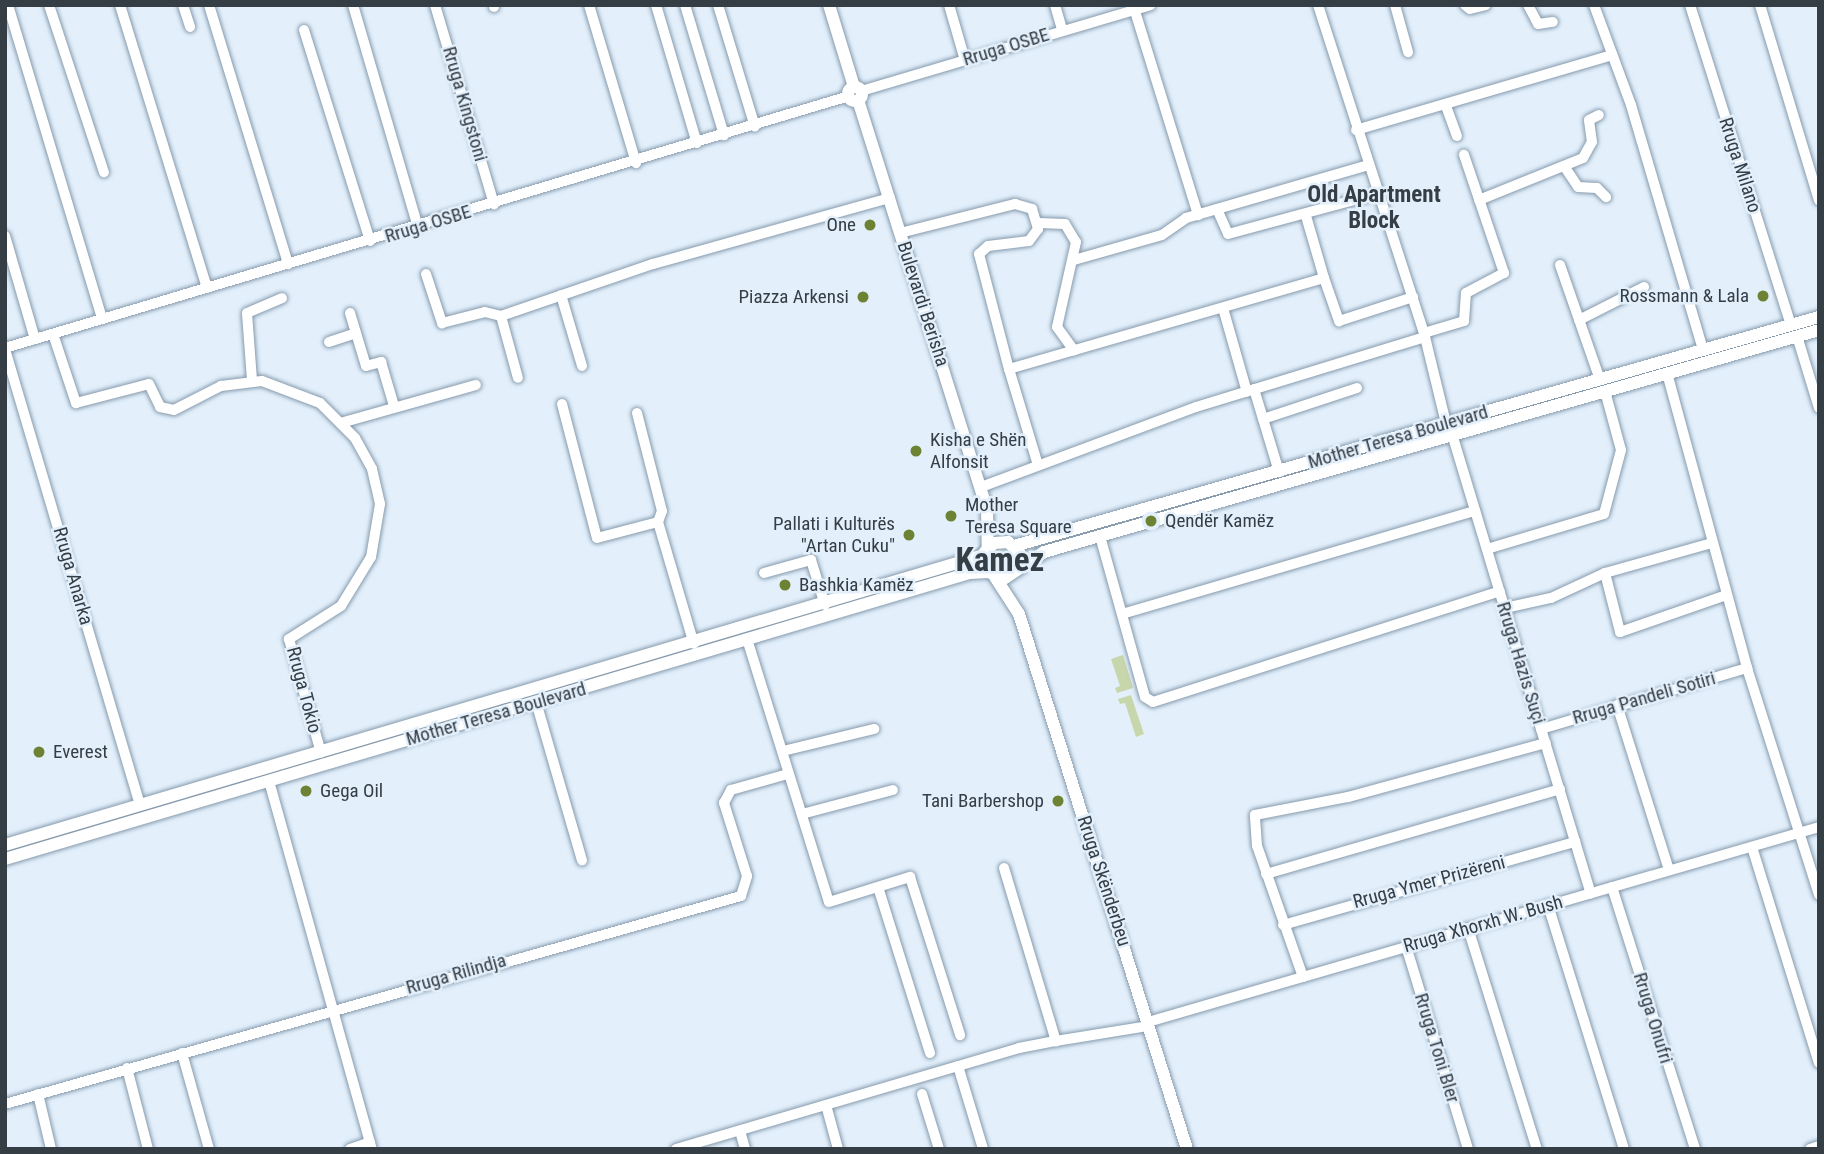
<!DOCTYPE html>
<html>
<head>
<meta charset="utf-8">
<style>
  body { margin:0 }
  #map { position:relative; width:1824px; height:1154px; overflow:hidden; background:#e3f0fc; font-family:"Roboto Condensed",sans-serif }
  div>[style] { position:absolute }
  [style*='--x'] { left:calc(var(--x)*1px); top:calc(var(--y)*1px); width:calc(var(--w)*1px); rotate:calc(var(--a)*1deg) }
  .green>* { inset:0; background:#c8d6ac }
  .round { border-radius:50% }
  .roads { filter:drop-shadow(0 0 2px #869aac) drop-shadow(0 0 2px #869aac) }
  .minor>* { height:10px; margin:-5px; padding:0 5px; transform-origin:5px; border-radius:5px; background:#fff }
  .major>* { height:12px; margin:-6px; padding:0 6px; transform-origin:6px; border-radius:6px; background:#fff }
  .major>.ring { margin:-6px; padding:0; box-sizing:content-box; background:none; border:12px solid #fff; border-radius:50% }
  .dots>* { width:19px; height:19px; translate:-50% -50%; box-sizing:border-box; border:4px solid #e3f0fc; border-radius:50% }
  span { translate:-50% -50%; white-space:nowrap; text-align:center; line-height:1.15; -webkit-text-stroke:5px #e3f0fc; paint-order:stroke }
  .street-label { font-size:19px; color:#353d45 }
  .poi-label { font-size:19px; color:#353d45 }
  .right { translate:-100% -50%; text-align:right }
  .left { translate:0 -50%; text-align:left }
  .quarter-label { font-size:23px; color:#353d45; font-weight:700 }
  .town-label { font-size:33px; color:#353d45; font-weight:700 }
  .frame { position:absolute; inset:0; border:7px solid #353d45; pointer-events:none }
</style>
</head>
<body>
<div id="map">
  <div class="green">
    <div class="round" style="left:990px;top:550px;width:20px;height:20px"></div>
    <div style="clip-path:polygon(1123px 655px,1133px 688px,1117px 693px,1115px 688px,1120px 686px,1111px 659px)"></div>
    <div style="clip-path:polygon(1131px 695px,1144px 734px,1136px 737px,1125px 703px,1120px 704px,1118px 699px)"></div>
  </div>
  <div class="roads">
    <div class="minor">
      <div style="--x:8;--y:5;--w:328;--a:73.3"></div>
      <div style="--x:49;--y:5;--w:176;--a:71.8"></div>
      <div style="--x:120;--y:5;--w:296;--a:72.9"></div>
      <div style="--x:183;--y:5;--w:23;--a:72"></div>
      <div style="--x:209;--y:5;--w:271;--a:73"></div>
      <div style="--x:353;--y:5;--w:231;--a:73.7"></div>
      <div style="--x:435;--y:5;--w:208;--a:73.5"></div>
      <div style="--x:494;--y:5;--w:2;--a:90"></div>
      <div style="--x:589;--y:5;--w:165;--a:73.4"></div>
      <div style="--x:656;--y:5;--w:144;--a:73.5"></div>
      <div style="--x:685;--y:5;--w:136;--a:73.3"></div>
      <div style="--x:718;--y:5;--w:127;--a:73.1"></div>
      <div style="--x:949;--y:5;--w:57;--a:73.8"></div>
      <div style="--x:1055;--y:5;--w:26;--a:74"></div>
      <div style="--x:1318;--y:5;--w:349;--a:72.1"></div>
      <div style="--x:1425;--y:337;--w:89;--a:76.3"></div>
      <div style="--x:1395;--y:5;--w:49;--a:74.5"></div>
      <div style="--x:1465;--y:5;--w:6;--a:39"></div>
      <div style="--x:1470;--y:9;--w:16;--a:-14"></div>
      <div style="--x:1528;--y:5;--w:21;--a:62"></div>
      <div style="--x:1538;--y:24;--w:15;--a:-8"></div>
      <div style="--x:1594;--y:5;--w:107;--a:69.7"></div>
      <div style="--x:1631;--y:105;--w:255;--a:73.6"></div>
      <div style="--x:1690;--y:5;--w:336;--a:72.5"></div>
      <div style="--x:1760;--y:5;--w:204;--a:73.2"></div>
      <div style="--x:1134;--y:8;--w:217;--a:72.8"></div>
      <div style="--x:304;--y:30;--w:221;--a:72.6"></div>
      <div style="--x:861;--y:91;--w:302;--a:-16.5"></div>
      <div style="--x:1446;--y:106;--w:32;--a:70"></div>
      <div style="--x:1356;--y:130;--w:267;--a:-16.3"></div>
      <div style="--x:1564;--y:166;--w:25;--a:56"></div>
      <div style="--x:1578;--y:187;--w:19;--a:3"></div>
      <div style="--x:1597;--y:188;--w:13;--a:45"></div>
      <div style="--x:1479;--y:200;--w:112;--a:-22"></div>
      <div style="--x:1583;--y:158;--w:18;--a:-61"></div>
      <div style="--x:1592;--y:142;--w:22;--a:-98"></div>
      <div style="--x:1589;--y:120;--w:11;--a:-27"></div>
      <div style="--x:1217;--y:209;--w:27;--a:66"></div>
      <div style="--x:1228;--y:234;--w:157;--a:-15.1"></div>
      <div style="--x:1306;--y:216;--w:65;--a:73.8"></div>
      <div style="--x:1039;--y:223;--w:26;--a:2"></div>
      <div style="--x:1065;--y:224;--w:21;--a:59"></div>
      <div style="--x:1076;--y:242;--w:87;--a:102.6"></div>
      <div style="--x:1057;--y:327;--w:29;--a:54"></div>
      <div style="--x:900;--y:233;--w:119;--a:-14.2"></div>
      <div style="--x:1015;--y:204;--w:18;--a:16"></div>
      <div style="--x:1032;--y:209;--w:21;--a:73"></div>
      <div style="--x:1038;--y:229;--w:15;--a:127"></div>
      <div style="--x:1029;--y:241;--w:41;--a:173"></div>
      <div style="--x:988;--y:246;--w:12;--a:138"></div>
      <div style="--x:979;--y:254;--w:119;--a:75.4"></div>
      <div style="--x:1009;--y:369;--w:328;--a:-16.1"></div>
      <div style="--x:1324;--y:278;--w:46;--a:70.8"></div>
      <div style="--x:1339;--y:321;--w:78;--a:-18"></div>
      <div style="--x:5;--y:236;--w:107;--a:73.8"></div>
      <div style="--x:1074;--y:260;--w:91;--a:-15.9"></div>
      <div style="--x:1162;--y:235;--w:29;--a:-35"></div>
      <div style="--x:1186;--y:218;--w:190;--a:-16.2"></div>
      <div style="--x:1560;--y:265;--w:122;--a:70.8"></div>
      <div style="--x:426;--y:274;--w:52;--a:71.9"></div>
      <div style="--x:442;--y:323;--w:44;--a:-14.3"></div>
      <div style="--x:485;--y:312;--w:16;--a:14"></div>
      <div style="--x:501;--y:316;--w:64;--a:74.7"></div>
      <div style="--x:561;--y:295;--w:74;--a:73.5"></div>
      <div style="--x:1223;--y:308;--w:87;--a:74.1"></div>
      <div style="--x:350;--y:313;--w:55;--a:73.2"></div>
      <div style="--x:366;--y:366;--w:16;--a:-15"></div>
      <div style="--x:381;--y:362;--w:46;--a:73.5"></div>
      <div style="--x:501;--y:316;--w:161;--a:-18.9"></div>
      <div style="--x:653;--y:264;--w:246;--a:-15.6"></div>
      <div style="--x:1579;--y:320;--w:73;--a:-26.9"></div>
      <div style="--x:1424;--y:333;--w:42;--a:-16.7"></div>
      <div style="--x:1464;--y:321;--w:28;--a:-86"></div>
      <div style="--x:1466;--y:293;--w:43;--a:-27.8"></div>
      <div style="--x:1504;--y:273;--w:125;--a:-108.7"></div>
      <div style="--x:53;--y:334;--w:73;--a:71.6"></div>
      <div style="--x:76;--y:403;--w:75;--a:-14.6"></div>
      <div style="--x:149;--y:384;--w:25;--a:64"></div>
      <div style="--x:160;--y:407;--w:14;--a:12"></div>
      <div style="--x:174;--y:410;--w:53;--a:-27.1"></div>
      <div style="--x:221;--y:386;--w:41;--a:-7"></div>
      <div style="--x:262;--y:381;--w:62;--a:20.8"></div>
      <div style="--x:320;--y:403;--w:49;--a:45"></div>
      <div style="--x:355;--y:438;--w:35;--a:61"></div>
      <div style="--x:372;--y:469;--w:36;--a:77"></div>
      <div style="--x:380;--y:504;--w:54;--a:99.6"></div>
      <div style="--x:371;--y:557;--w:57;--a:121.5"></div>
      <div style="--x:341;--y:606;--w:62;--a:147.6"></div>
      <div style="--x:289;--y:639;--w:118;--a:74.3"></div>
      <div style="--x:1797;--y:336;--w:75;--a:73"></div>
      <div style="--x:329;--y:342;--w:28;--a:-18"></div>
      <div style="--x:1009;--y:369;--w:100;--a:73.2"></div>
      <div style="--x:1667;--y:373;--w:306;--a:74.8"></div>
      <div style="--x:1747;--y:668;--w:238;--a:72.4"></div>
      <div style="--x:252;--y:380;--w:67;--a:-94.3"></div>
      <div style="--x:247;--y:313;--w:38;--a:-23"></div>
      <div style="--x:1254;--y:389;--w:87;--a:73.2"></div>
      <div style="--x:562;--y:404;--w:138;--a:75.4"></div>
      <div style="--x:597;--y:538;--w:63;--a:-14.7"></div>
      <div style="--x:637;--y:413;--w:101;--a:75.7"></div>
      <div style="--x:662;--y:511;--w:12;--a:110"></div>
      <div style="--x:658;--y:522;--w:127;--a:73.6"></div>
      <div style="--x:1263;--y:419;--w:99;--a:-18.3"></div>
      <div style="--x:344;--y:422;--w:137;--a:-15.7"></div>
      <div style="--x:1452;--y:434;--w:480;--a:73.2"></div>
      <div style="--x:981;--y:487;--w:229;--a:-20.4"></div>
      <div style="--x:1196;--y:407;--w:239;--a:-17"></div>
      <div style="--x:1100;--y:536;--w:167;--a:74.4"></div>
      <div style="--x:1145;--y:697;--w:9;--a:32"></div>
      <div style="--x:1153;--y:702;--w:364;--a:-17.7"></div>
      <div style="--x:1487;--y:549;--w:122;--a:-16.7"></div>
      <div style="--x:1604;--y:514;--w:66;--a:-75.1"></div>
      <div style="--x:1621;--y:450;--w:61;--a:-105.2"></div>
      <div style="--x:764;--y:573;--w:49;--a:-15.5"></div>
      <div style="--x:811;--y:560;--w:47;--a:72.7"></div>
      <div style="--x:1605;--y:573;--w:61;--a:75.7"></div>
      <div style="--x:1620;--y:632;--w:112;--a:-19.2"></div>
      <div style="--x:1505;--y:608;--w:47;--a:-12.3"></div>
      <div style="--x:1551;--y:598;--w:60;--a:-24.8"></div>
      <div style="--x:1605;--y:573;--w:111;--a:-15.7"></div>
      <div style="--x:1122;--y:614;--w:368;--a:-16.3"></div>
      <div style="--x:747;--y:639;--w:275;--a:72.7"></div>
      <div style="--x:829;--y:902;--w:85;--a:-17.2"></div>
      <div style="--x:910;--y:877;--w:166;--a:72.4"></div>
      <div style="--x:536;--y:702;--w:165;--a:73.8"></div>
      <div style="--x:1617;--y:705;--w:173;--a:72.5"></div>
      <div style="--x:1541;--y:729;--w:215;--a:-16.5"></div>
      <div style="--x:783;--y:751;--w:94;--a:-13.6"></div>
      <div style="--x:269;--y:781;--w:382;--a:74.4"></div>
      <div style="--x:140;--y:805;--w:477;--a:-106.5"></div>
      <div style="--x:5;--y:348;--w:881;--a:-16.62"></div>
      <div style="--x:802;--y:814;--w:94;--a:-14.8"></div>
      <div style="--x:1752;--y:847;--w:226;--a:72.8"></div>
      <div style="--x:1004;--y:868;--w:181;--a:73.3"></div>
      <div style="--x:1056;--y:1041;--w:94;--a:-9.2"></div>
      <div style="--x:1266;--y:874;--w:306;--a:-16.1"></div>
      <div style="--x:878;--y:887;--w:174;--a:72.6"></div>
      <div style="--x:1612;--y:887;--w:275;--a:72.4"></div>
      <div style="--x:1548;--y:905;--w:256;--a:72.7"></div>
      <div style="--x:1283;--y:925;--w:304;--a:-15.9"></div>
      <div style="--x:1468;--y:928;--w:232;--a:72.7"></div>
      <div style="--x:1406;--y:946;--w:212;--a:73"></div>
      <div style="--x:1303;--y:977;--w:139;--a:-109.3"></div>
      <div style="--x:1257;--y:846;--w:31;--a:-94"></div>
      <div style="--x:1255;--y:815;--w:95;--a:-11"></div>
      <div style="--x:1348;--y:797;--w:205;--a:-15.3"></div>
      <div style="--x:1148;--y:1022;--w:699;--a:-16.2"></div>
      <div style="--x:182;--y:1053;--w:100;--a:74.3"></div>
      <div style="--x:958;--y:1066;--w:87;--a:73.2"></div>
      <div style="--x:127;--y:1068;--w:84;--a:75.5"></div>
      <div style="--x:38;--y:1094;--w:57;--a:76.7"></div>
      <div style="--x:922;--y:1094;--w:58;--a:72.8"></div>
      <div style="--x:5;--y:1104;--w:765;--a:-15.78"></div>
      <div style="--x:741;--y:896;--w:21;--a:-73"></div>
      <div style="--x:747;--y:876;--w:77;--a:-107.5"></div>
      <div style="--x:724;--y:803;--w:15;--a:-62"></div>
      <div style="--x:731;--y:790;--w:59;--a:-15.7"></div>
      <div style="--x:826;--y:1105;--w:46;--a:74.7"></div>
      <div style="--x:740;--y:1131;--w:19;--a:74"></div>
      <div style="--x:350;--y:1149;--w:21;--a:-19"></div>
      <div style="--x:676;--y:1149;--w:358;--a:-16.4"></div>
      <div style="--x:1019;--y:1048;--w:38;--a:-11"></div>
      <div style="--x:1810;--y:1149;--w:9;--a:-18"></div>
    </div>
    <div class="major">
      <div style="--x:829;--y:5;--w:86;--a:73"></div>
      <div class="ring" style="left:848px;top:87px;width:2px;height:2px"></div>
      <div style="--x:858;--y:100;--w:428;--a:72.5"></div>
      <div style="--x:987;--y:508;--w:39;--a:89"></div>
      <div style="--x:1014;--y:546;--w:837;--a:-15.88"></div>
      <div style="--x:1019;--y:566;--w:14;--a:-90"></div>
      <div style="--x:1019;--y:552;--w:15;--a:-138"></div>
      <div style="--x:1008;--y:542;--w:14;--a:176"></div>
      <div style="--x:994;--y:543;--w:13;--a:135"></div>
      <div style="--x:985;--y:552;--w:20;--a:81"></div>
      <div style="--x:988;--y:572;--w:18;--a:19"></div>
      <div style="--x:1005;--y:578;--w:47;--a:-33.7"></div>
      <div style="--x:1044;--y:552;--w:806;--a:-15.98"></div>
      <div style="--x:995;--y:577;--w:44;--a:57"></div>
      <div style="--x:1019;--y:614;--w:561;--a:72.57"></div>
      <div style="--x:5;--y:845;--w:1021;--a:-16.5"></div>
      <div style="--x:5;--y:859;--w:1006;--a:-16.51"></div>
      <div style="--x:970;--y:573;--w:18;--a:-3"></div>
    </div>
  </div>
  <div class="dots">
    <div style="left:870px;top:225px;background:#6e8233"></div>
    <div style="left:1763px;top:296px;background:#6e8233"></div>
    <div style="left:863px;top:297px;background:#6e8233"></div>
    <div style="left:916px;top:451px;background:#6e8233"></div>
    <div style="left:951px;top:516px;background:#6e8233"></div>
    <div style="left:1151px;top:521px;background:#6e8233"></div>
    <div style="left:909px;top:535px;background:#6e8233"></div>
    <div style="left:785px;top:585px;background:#6e8233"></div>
    <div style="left:39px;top:752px;background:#6e8233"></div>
    <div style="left:306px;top:791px;background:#6e8233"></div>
    <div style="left:1058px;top:801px;background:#6e8233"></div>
  </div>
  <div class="street-label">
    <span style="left:1006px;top:47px;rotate:-17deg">Rruga OSBE</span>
    <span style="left:465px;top:104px;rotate:74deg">Rruga Kingstoni</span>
    <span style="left:1740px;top:165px;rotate:72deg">Rruga Milano</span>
    <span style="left:428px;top:224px;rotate:-17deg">Rruga OSBE</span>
    <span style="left:923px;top:304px;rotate:72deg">Bulevardi Berisha</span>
    <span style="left:1398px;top:437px;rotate:-16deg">Mother Teresa Boulevard</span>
    <span style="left:73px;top:576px;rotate:74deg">Rruga Anarka</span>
    <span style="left:1521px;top:663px;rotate:73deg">Rruga Hazis Suçi</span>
    <span style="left:304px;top:690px;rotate:75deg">Rruga Tokio</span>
    <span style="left:1644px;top:698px;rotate:-16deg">Rruga Pandeli Sotiri</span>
    <span style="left:496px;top:714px;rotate:-16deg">Mother Teresa Boulevard</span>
    <span style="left:1104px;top:881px;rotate:72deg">Rruga Skënderbeu</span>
    <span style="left:1429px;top:882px;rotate:-15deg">Rruga Ymer Prizëreni</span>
    <span style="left:1483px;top:924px;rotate:-16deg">Rruga Xhorxh W. Bush</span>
    <span style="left:456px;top:974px;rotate:-16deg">Rruga Rilindja</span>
    <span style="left:1653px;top:1018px;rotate:73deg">Rruga Onufri</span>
    <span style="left:1437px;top:1048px;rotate:73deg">Rruga Toni Bler</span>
  </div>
  <div class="poi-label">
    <span class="right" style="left:856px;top:225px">One</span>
    <span class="right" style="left:1749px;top:296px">Rossmann &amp; Lala</span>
    <span class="right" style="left:849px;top:297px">Piazza Arkensi</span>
    <span class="left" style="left:930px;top:451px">Kisha e Shën<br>Alfonsit</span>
    <span class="left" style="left:965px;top:516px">Mother<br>Teresa Square</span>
    <span class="left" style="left:1165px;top:521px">Qendër Kamëz</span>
    <span class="right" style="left:895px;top:535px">Pallati i Kulturës<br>"Artan Cuku"</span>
    <span class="left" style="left:799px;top:585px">Bashkia Kamëz</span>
    <span class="left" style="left:53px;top:752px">Everest</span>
    <span class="left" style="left:320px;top:791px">Gega Oil</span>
    <span class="right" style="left:1044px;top:801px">Tani Barbershop</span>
  </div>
  <div class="quarter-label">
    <span style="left:1374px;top:208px">Old Apartment<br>Block</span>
  </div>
  <div class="town-label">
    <span style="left:1000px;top:560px">Kamez</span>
  </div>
  <div class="frame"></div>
</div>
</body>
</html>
